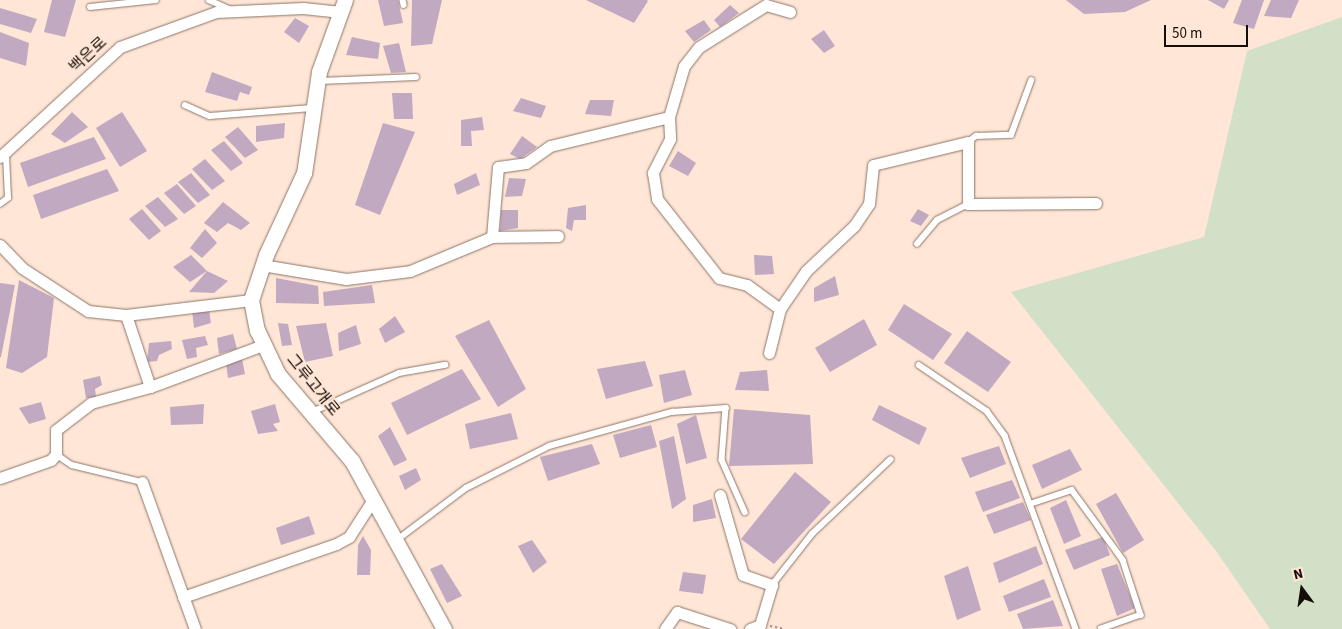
<!DOCTYPE html>
<html>
<head>
<meta charset="utf-8">
<style>
  body { margin:0 }
  #map { position:relative; width:1342px; height:629px; overflow:hidden; background:#ffe6d6; font-family:"Source Sans 3","Noto Sans KR",sans-serif }
  div>[style] { position:absolute }
  [style*='--x'] { left:calc(var(--x)*1px); top:calc(var(--y)*1px); width:calc(var(--w)*1px); rotate:calc(var(--a)*1deg) }
  .green>* { inset:0; background:#d1e0c7 }
  .building>* { inset:0; background:#c1a9c1 }
  .path>* { height:2px; margin-top:-1px; transform-origin:0; background:repeating-linear-gradient(90deg,#a08e82 0 2.5px,transparent 0 5px) }
  .roads { filter:drop-shadow(0 0 1px #8b7568) drop-shadow(0 0 1px #8b7568) }
  .lane>* { height:5.5px; margin:-2.75px; padding:0 2.75px; transform-origin:2.75px; border-radius:2.75px; background:#fff }
  .street>* { height:11px; margin:-5.5px; padding:0 5.5px; transform-origin:5.5px; border-radius:5.5px; background:#fff }
  .secondary>* { height:15px; margin:-7.5px; padding:0 7.5px; transform-origin:7.5px; border-radius:7.5px; background:#fff }
  span { translate:-50% -50%; white-space:nowrap; text-align:center; line-height:1.15; -webkit-text-stroke:4px #ffe6d6; paint-order:stroke }
  .street-label { font-size:16px; color:#150d08 }
  .north { position:absolute; left:1277px; top:564px; width:50px; height:50px; -webkit-text-stroke:4px #ffe6d6; paint-order:stroke; rotate:346deg; font-size:14px; font-weight:700; line-height:20px; text-align:center; color:#150d08 }
  .north::after { content:''; display:block; margin:auto; width:18px; height:22px; background:#150d08; clip-path:polygon(50% 0,100% 100%,50% 72%,0 100%) }
  .scale { position:absolute; left:1164px; top:25px; width:84px; height:22px; box-sizing:border-box; border:2px solid #150d08; border-top:0; padding-left:6px; font-size:15px; line-height:18px; white-space:nowrap; color:#150d08; -webkit-text-stroke:4px #ffe6d6; paint-order:stroke }
</style>
</head>
<body>
<div id="map">
  <div class="green">
    <div style="clip-path:polygon(1342px 17px,1342px 629px,1270px 629px,1216px 551px,1011px 292px,1204px 237px,1247px 51px)"></div>
  </div>
  <div class="building">
    <div style="clip-path:polygon(52px 0,76px 0,65px 37px,44px 32px)"></div>
    <div style="clip-path:polygon(378px 0,398px 0,403px 23px,384px 26px)"></div>
    <div style="clip-path:polygon(412px 0,442px 0,432px 44px,411px 46px)"></div>
    <div style="clip-path:polygon(586px 0,647px 0,648px 1px,634px 23px)"></div>
    <div style="clip-path:polygon(1066px 0,1151px 0,1125px 12px,1084px 14px)"></div>
    <div style="clip-path:polygon(1208px 0,1229px 0,1224px 9px)"></div>
    <div style="clip-path:polygon(1242px 0,1264px 0,1254px 29px,1233px 23px)"></div>
    <div style="clip-path:polygon(1271px 0,1299px 0,1291px 18px,1264px 16px)"></div>
    <div style="clip-path:polygon(730px 5px,739px 13px,720px 27px,714px 20px)"></div>
    <div style="clip-path:polygon(0 8px,37px 19px,31px 33px,0 24px)"></div>
    <div style="clip-path:polygon(295px 18px,309px 26px,299px 43px,284px 32px)"></div>
    <div style="clip-path:polygon(704px 20px,711px 30px,694px 42px,685px 31px)"></div>
    <div style="clip-path:polygon(824px 30px,835px 46px,824px 53px,811px 39px)"></div>
    <div style="clip-path:polygon(0 32px,29px 43px,26px 66px,0 58px)"></div>
    <div style="clip-path:polygon(352px 37px,380px 43px,378px 59px,346px 55px)"></div>
    <div style="clip-path:polygon(399px 43px,406px 72px,391px 73px,383px 46px)"></div>
    <div style="clip-path:polygon(212px 72px,252px 87px,249px 95px,240px 92px,237px 101px,205px 92px)"></div>
    <div style="clip-path:polygon(392px 93px,412px 93px,413px 119px,394px 119px)"></div>
    <div style="clip-path:polygon(521px 98px,546px 106px,541px 118px,513px 111px)"></div>
    <div style="clip-path:polygon(590px 100px,614px 100px,611px 116px,585px 114px)"></div>
    <div style="clip-path:polygon(72px 112px,88px 127px,65px 143px,51px 134px)"></div>
    <div style="clip-path:polygon(122px 112px,147px 151px,120px 167px,96px 128px)"></div>
    <div style="clip-path:polygon(482px 117px,484px 130px,471px 131px,472px 146px,461px 146px,461px 120px)"></div>
    <div style="clip-path:polygon(285px 123px,284px 138px,256px 142px,256px 126px)"></div>
    <div style="clip-path:polygon(383px 123px,415px 132px,380px 215px,355px 205px)"></div>
    <div style="clip-path:polygon(238px 127px,258px 150px,245px 158px,225px 137px)"></div>
    <div style="clip-path:polygon(522px 136px,537px 147px,520px 159px,510px 154px)"></div>
    <div style="clip-path:polygon(94px 137px,106px 159px,28px 187px,20px 163px)"></div>
    <div style="clip-path:polygon(224px 141px,243px 163px,231px 171px,211px 150px)"></div>
    <div style="clip-path:polygon(678px 151px,696px 163px,688px 176px,669px 166px)"></div>
    <div style="clip-path:polygon(205px 159px,225px 181px,212px 190px,192px 169px)"></div>
    <div style="clip-path:polygon(107px 169px,119px 191px,41px 219px,33px 195px)"></div>
    <div style="clip-path:polygon(191px 173px,210px 195px,198px 203px,178px 182px)"></div>
    <div style="clip-path:polygon(476px 173px,480px 185px,457px 195px,454px 184px)"></div>
    <div style="clip-path:polygon(509px 178px,526px 179px,522px 196px,505px 197px)"></div>
    <div style="clip-path:polygon(177px 184px,196px 206px,184px 214px,164px 193px)"></div>
    <div style="clip-path:polygon(158px 197px,178px 219px,165px 227px,145px 206px)"></div>
    <div style="clip-path:polygon(223px 202px,250px 223px,241px 230px,228px 223px,217px 232px,204px 223px)"></div>
    <div style="clip-path:polygon(586px 205px,586px 220px,574px 220px,572px 231px,566px 228px,568px 208px)"></div>
    <div style="clip-path:polygon(142px 209px,161px 231px,149px 240px,129px 219px)"></div>
    <div style="clip-path:polygon(918px 209px,929px 215px,921px 226px,910px 221px)"></div>
    <div style="clip-path:polygon(501px 210px,518px 210px,518px 228px,500px 231px)"></div>
    <div style="clip-path:polygon(205px 229px,217px 243px,202px 258px,190px 248px)"></div>
    <div style="clip-path:polygon(191px 255px,207px 271px,190px 282px,173px 267px)"></div>
    <div style="clip-path:polygon(754px 255px,772px 256px,774px 274px,755px 275px)"></div>
    <div style="clip-path:polygon(207px 271px,228px 281px,214px 293px,189px 292px)"></div>
    <div style="clip-path:polygon(835px 276px,839px 295px,814px 302px,814px 288px)"></div>
    <div style="clip-path:polygon(276px 278px,318px 286px,319px 304px,276px 303px)"></div>
    <div style="clip-path:polygon(19px 280px,54px 298px,47px 357px,22px 373px,6px 368px)"></div>
    <div style="clip-path:polygon(0 283px,15px 285px,1px 357px,0 357px)"></div>
    <div style="clip-path:polygon(372px 285px,375px 303px,324px 306px,323px 292px)"></div>
    <div style="clip-path:polygon(904px 304px,952px 334px,933px 360px,888px 330px)"></div>
    <div style="clip-path:polygon(192px 310px,209px 310px,211px 323px,194px 328px)"></div>
    <div style="clip-path:polygon(395px 316px,405px 332px,385px 343px,379px 329px)"></div>
    <div style="clip-path:polygon(864px 319px,877px 345px,830px 372px,815px 348px)"></div>
    <div style="clip-path:polygon(489px 320px,526px 389px,498px 407px,455px 336px)"></div>
    <div style="clip-path:polygon(278px 323px,288px 324px,292px 345px,282px 346px)"></div>
    <div style="clip-path:polygon(326px 323px,333px 356px,305px 362px,296px 326px)"></div>
    <div style="clip-path:polygon(356px 325px,361px 344px,339px 351px,338px 333px)"></div>
    <div style="clip-path:polygon(967px 331px,1011px 362px,988px 392px,944px 363px)"></div>
    <div style="clip-path:polygon(233px 334px,237px 349px,219px 354px,217px 338px)"></div>
    <div style="clip-path:polygon(205px 336px,208px 345px,196px 348px,197px 357px,187px 359px,182px 340px)"></div>
    <div style="clip-path:polygon(171px 341px,172px 349px,159px 355px,157px 361px,147px 362px,149px 343px)"></div>
    <div style="clip-path:polygon(242px 359px,245px 374px,228px 378px,226px 363px)"></div>
    <div style="clip-path:polygon(645px 361px,653px 386px,606px 399px,597px 369px)"></div>
    <div style="clip-path:polygon(462px 369px,481px 399px,407px 435px,391px 403px)"></div>
    <div style="clip-path:polygon(685px 370px,692px 395px,664px 403px,659px 375px)"></div>
    <div style="clip-path:polygon(767px 370px,769px 391px,735px 390px,740px 372px)"></div>
    <div style="clip-path:polygon(100px 376px,102px 385px,95px 389px,96px 397px,86px 398px,83px 380px)"></div>
    <div style="clip-path:polygon(41px 402px,46px 419px,29px 424px,19px 408px)"></div>
    <div style="clip-path:polygon(204px 404px,203px 424px,171px 425px,170px 407px)"></div>
    <div style="clip-path:polygon(275px 404px,280px 422px,273px 424px,278px 431px,258px 434px,251px 411px)"></div>
    <div style="clip-path:polygon(879px 405px,927px 428px,919px 445px,872px 420px)"></div>
    <div style="clip-path:polygon(734px 409px,810px 415px,813px 464px,729px 466px)"></div>
    <div style="clip-path:polygon(511px 413px,518px 439px,470px 449px,465px 424px)"></div>
    <div style="clip-path:polygon(696px 415px,707px 458px,686px 464px,677px 424px)"></div>
    <div style="clip-path:polygon(651px 425px,657px 447px,620px 458px,613px 435px)"></div>
    <div style="clip-path:polygon(390px 427px,407px 460px,394px 466px,378px 436px)"></div>
    <div style="clip-path:polygon(674px 436px,686px 499px,672px 509px,659px 441px)"></div>
    <div style="clip-path:polygon(592px 444px,600px 464px,548px 481px,540px 457px)"></div>
    <div style="clip-path:polygon(999px 446px,1006px 464px,970px 478px,961px 458px)"></div>
    <div style="clip-path:polygon(1070px 449px,1082px 470px,1042px 489px,1032px 465px)"></div>
    <div style="clip-path:polygon(416px 468px,421px 480px,405px 490px,399px 476px)"></div>
    <div style="clip-path:polygon(795px 472px,831px 502px,774px 564px,741px 539px)"></div>
    <div style="clip-path:polygon(1012px 480px,1020px 498px,983px 512px,975px 492px)"></div>
    <div style="clip-path:polygon(1116px 493px,1144px 540px,1123px 553px,1096px 504px)"></div>
    <div style="clip-path:polygon(712px 499px,716px 518px,693px 522px,693px 505px)"></div>
    <div style="clip-path:polygon(1066px 500px,1081px 536px,1064px 544px,1050px 508px)"></div>
    <div style="clip-path:polygon(1023px 502px,1031px 520px,994px 534px,986px 515px)"></div>
    <div style="clip-path:polygon(309px 516px,315px 534px,281px 545px,276px 528px)"></div>
    <div style="clip-path:polygon(363px 536px,371px 550px,370px 575px,357px 575px,358px 545px)"></div>
    <div style="clip-path:polygon(1103px 537px,1110px 555px,1074px 570px,1065px 550px)"></div>
    <div style="clip-path:polygon(532px 540px,547px 562px,533px 573px,518px 546px)"></div>
    <div style="clip-path:polygon(1036px 546px,1043px 564px,999px 583px,993px 563px)"></div>
    <div style="clip-path:polygon(442px 564px,462px 596px,447px 603px,430px 569px)"></div>
    <div style="clip-path:polygon(1117px 564px,1135px 608px,1117px 616px,1101px 569px)"></div>
    <div style="clip-path:polygon(968px 566px,981px 610px,957px 620px,944px 576px)"></div>
    <div style="clip-path:polygon(683px 572px,706px 575px,703px 594px,679px 591px)"></div>
    <div style="clip-path:polygon(1044px 579px,1051px 597px,1009px 612px,1003px 596px)"></div>
    <div style="clip-path:polygon(1053px 600px,1063px 626px,1023px 629px,1017px 614px)"></div>
  </div>
  <div class="path">
    <div style="--x:770;--y:626;--w:15;--a:11"></div>
  </div>
  <div class="roads">
    <div class="lane">
      <div style="--x:209;--y:0;--w:22;--a:24"></div>
      <div style="--x:403;--y:0;--w:5;--a:79"></div>
      <div style="--x:90;--y:7;--w:66;--a:-6.1"></div>
      <div style="--x:320;--y:81;--w:96;--a:-2.4"></div>
      <div style="--x:185;--y:105;--w:27;--a:24"></div>
      <div style="--x:210;--y:116;--w:102;--a:-4.5"></div>
      <div style="--x:968;--y:142;--w:10;--a:-37"></div>
      <div style="--x:976;--y:136;--w:35;--a:-2"></div>
      <div style="--x:1011;--y:135;--w:58;--a:-69.7"></div>
      <div style="--x:0;--y:204;--w:10;--a:-37"></div>
      <div style="--x:8;--y:198;--w:43;--a:-92.7"></div>
      <div style="--x:917;--y:244;--w:31;--a:-50"></div>
      <div style="--x:937;--y:220;--w:35;--a:-27"></div>
      <div style="--x:919;--y:365;--w:82;--a:34.1"></div>
      <div style="--x:987;--y:411;--w:31;--a:54"></div>
      <div style="--x:1005;--y:436;--w:206;--a:69.8"></div>
      <div style="--x:312;--y:412;--w:95;--a:-24.1"></div>
      <div style="--x:399;--y:373;--w:47;--a:-9.9"></div>
      <div style="--x:56;--y:454;--w:19;--a:35"></div>
      <div style="--x:72;--y:465;--w:72;--a:13.7"></div>
      <div style="--x:1030;--y:504;--w:44;--a:-18.4"></div>
      <div style="--x:1072;--y:490;--w:87;--a:53.9"></div>
      <div style="--x:1123;--y:560;--w:58;--a:71.9"></div>
      <div style="--x:1141;--y:615;--w:42;--a:160.7"></div>
      <div style="--x:397;--y:540;--w:86;--a:-37"></div>
      <div style="--x:466;--y:488;--w:93;--a:-26.8"></div>
      <div style="--x:549;--y:446;--w:128;--a:-15.5"></div>
      <div style="--x:672;--y:412;--w:54;--a:-4.2"></div>
      <div style="--x:726;--y:408;--w:52;--a:94.4"></div>
      <div style="--x:722;--y:460;--w:57;--a:66.1"></div>
      <div style="--x:772;--y:585;--w:65;--a:-51.9"></div>
      <div style="--x:812;--y:534;--w:108;--a:-43.5"></div>
    </div>
    <div class="street">
      <div style="--x:669;--y:117;--w:22;--a:87"></div>
      <div style="--x:670;--y:139;--w:38;--a:117"></div>
      <div style="--x:653;--y:173;--w:26;--a:81"></div>
      <div style="--x:657;--y:199;--w:100;--a:51.9"></div>
      <div style="--x:719;--y:278;--w:29;--a:14"></div>
      <div style="--x:747;--y:285;--w:41;--a:36"></div>
      <div style="--x:0;--y:157;--w:163;--a:-42.5"></div>
      <div style="--x:120;--y:47;--w:102;--a:-20"></div>
      <div style="--x:216;--y:12;--w:87;--a:-2.6"></div>
      <div style="--x:303;--y:8;--w:36;--a:6"></div>
      <div style="--x:492;--y:237;--w:66;--a:-0.9"></div>
      <div style="--x:0;--y:245;--w:32;--a:46"></div>
      <div style="--x:22;--y:268;--w:79;--a:33.1"></div>
      <div style="--x:88;--y:311;--w:38;--a:6"></div>
      <div style="--x:126;--y:315;--w:126;--a:-6.8"></div>
      <div style="--x:262;--y:265;--w:85;--a:9.5"></div>
      <div style="--x:346;--y:279;--w:64;--a:-7.1"></div>
      <div style="--x:410;--y:271;--w:89;--a:-22.5"></div>
      <div style="--x:492;--y:237;--w:70;--a:-85.1"></div>
      <div style="--x:498;--y:167;--w:28;--a:-8"></div>
      <div style="--x:526;--y:163;--w:29;--a:-35"></div>
      <div style="--x:550;--y:146;--w:122;--a:-13.7"></div>
      <div style="--x:669;--y:117;--w:53;--a:-73.6"></div>
      <div style="--x:684;--y:66;--w:24;--a:-52"></div>
      <div style="--x:699;--y:47;--w:79;--a:-32.1"></div>
      <div style="--x:766;--y:5;--w:25;--a:16"></div>
      <div style="--x:126;--y:315;--w:76;--a:71.6"></div>
      <div style="--x:769;--y:353;--w:45;--a:-76"></div>
      <div style="--x:780;--y:309;--w:46;--a:-55.6"></div>
      <div style="--x:806;--y:271;--w:66;--a:-43.2"></div>
      <div style="--x:854;--y:226;--w:27;--a:-56"></div>
      <div style="--x:869;--y:204;--w:39;--a:-84"></div>
      <div style="--x:873;--y:165;--w:98;--a:-13.6"></div>
      <div style="--x:968;--y:142;--w:62;--a:90"></div>
      <div style="--x:968;--y:204;--w:128;--a:-0.4"></div>
      <div style="--x:0;--y:478;--w:54;--a:-19.4"></div>
      <div style="--x:51;--y:460;--w:8;--a:-50"></div>
      <div style="--x:56;--y:454;--w:24;--a:-90"></div>
      <div style="--x:56;--y:430;--w:44;--a:-37.6"></div>
      <div style="--x:91;--y:403;--w:61;--a:-15.2"></div>
      <div style="--x:150;--y:387;--w:121;--a:-20.4"></div>
      <div style="--x:142;--y:482;--w:156;--a:70.2"></div>
      <div style="--x:720;--y:495;--w:83;--a:74"></div>
      <div style="--x:743;--y:575;--w:31;--a:19"></div>
      <div style="--x:772;--y:585;--w:42;--a:106.7"></div>
      <div style="--x:760;--y:625;--w:11;--a:158"></div>
      <div style="--x:183;--y:597;--w:162;--a:-19.1"></div>
      <div style="--x:336;--y:544;--w:15;--a:-28"></div>
      <div style="--x:349;--y:537;--w:46;--a:-57.3"></div>
      <div style="--x:665;--y:629;--w:21;--a:-55"></div>
      <div style="--x:677;--y:612;--w:56;--a:17.8"></div>
    </div>
    <div class="secondary">
      <div style="--x:345;--y:0;--w:77;--a:109.9"></div>
      <div style="--x:319;--y:72;--w:102;--a:98.4"></div>
      <div style="--x:304;--y:173;--w:90;--a:114.9"></div>
      <div style="--x:266;--y:255;--w:47;--a:108.4"></div>
      <div style="--x:251;--y:300;--w:31;--a:79"></div>
      <div style="--x:257;--y:330;--w:49;--a:64.5"></div>
      <div style="--x:278;--y:374;--w:114;--a:49.6"></div>
      <div style="--x:352;--y:461;--w:192;--a:61.3"></div>
    </div>
  </div>
  <div class="street-label">
    <span style="left:88px;top:55px;rotate:-43deg">백은로</span>
    <span style="left:313px;top:385px;rotate:51deg">그루고개로</span>
  </div>
  <div class="north">N</div>
  <div class="scale">50 m</div>
</div>
</body>
</html>
